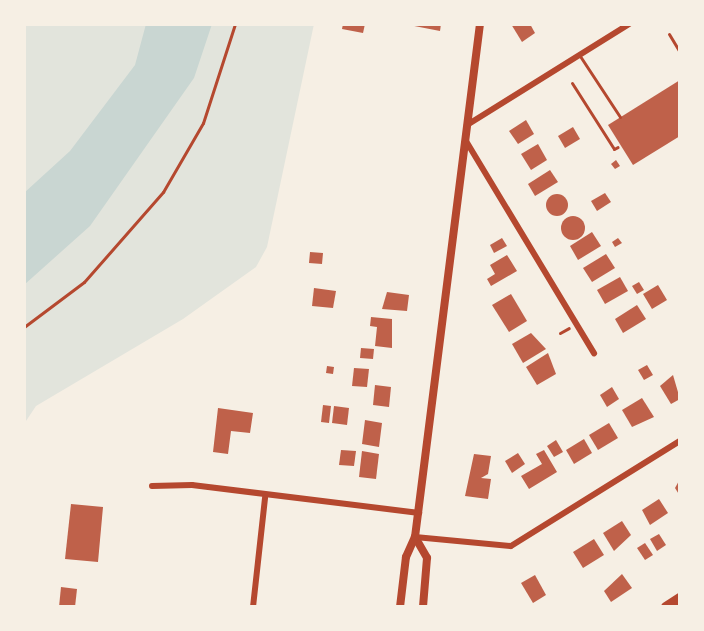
<!DOCTYPE html>
<html>
<head>
<meta charset="utf-8">
<style>
  body { margin:0 }
  #map { position:relative; width:704px; height:631px; overflow:hidden; background:#f6efe4; font-family:"IBM Plex Sans",sans-serif }
  div>[style] { position:absolute }
  [style*='--x'] { left:calc(var(--x)*1px); top:calc(var(--y)*1px); width:calc(var(--w)*1px); rotate:calc(var(--a)*1deg) }
  .green>* { inset:0; background:#e2e4dc }
  .water>* { inset:0; background:#c9d6d2 }
  .building>* { inset:0; background:#bf614a }
  .round { border-radius:50% }
  .path>* { height:3px; margin:-1.5px; padding:0 1.5px; transform-origin:1.5px; border-radius:1.5px; background:#b5482f }
  .service>* { height:3px; margin:-1.5px; padding:0 1.5px; transform-origin:1.5px; border-radius:1.5px; background:#b5482f }
  .minor>* { height:6px; margin:-3px; padding:0 3px; transform-origin:3px; border-radius:3px; background:#b5482f }
  .tertiary>* { height:8px; margin:-4px; padding:0 4px; transform-origin:4px; border-radius:4px; background:#b5482f }
  .trunk>* { height:10px; margin:-5px; padding:0 5px; transform-origin:5px; border-radius:5px; background:#b5482f }
  span { translate:-50% -50%; white-space:nowrap; text-align:center; line-height:1.15; -webkit-text-stroke:4.5px #f6efe4; paint-order:stroke }
  .frame { position:absolute; inset:0; border:26px solid #f6efe4; pointer-events:none }
</style>
</head>
<body>
<div id="map">
  <div class="green">
    <div style="clip-path:polygon(24px 24px,314px 24px,267px 247px,256px 267px,183px 319px,36px 406px,24px 424px)"></div>
  </div>
  <div class="water">
    <div style="clip-path:polygon(146px 24px,212px 24px,194px 78px,90px 226px,24px 285px,24px 193px,70px 151px,135px 65px)"></div>
  </div>
  <div class="building">
    <div style="clip-path:polygon(343px 24px,365px 24px,363px 33px,342px 29px)"></div>
    <div style="clip-path:polygon(404px 24px,441px 24px,440px 31px)"></div>
    <div style="clip-path:polygon(511px 24px,530px 24px,535px 33px,522px 42px)"></div>
    <div style="clip-path:polygon(680px 80px,680px 136px,633px 165px,608px 125px)"></div>
    <div style="clip-path:polygon(526px 120px,534px 134px,518px 144px,509px 131px)"></div>
    <div style="clip-path:polygon(573px 127px,580px 139px,565px 148px,558px 136px)"></div>
    <div style="clip-path:polygon(538px 144px,547px 160px,531px 170px,521px 154px)"></div>
    <div style="clip-path:polygon(616px 160px,620px 166px,615px 169px,611px 164px)"></div>
    <div style="clip-path:polygon(550px 170px,558px 182px,535px 196px,528px 184px)"></div>
    <div style="clip-path:polygon(605px 193px,611px 202px,597px 211px,591px 201px)"></div>
    <div class="round" style="left:546px;top:194px;width:22px;height:22px"></div>
    <div class="round" style="left:561px;top:216px;width:24px;height:24px"></div>
    <div style="clip-path:polygon(592px 232px,601px 246px,578px 260px,570px 246px)"></div>
    <div style="clip-path:polygon(502px 238px,507px 246px,494px 253px,490px 245px)"></div>
    <div style="clip-path:polygon(618px 238px,622px 243px,615px 247px,612px 242px)"></div>
    <div style="clip-path:polygon(310px 252px,323px 253px,322px 264px,309px 263px)"></div>
    <div style="clip-path:polygon(606px 254px,615px 268px,592px 282px,583px 268px)"></div>
    <div style="clip-path:polygon(507px 255px,517px 271px,491px 286px,487px 279px,495px 274px,490px 265px)"></div>
    <div style="clip-path:polygon(620px 277px,628px 291px,605px 304px,597px 290px)"></div>
    <div style="clip-path:polygon(639px 282px,644px 290px,637px 294px,632px 286px)"></div>
    <div style="clip-path:polygon(658px 285px,667px 300px,652px 309px,643px 294px)"></div>
    <div style="clip-path:polygon(314px 288px,336px 291px,333px 308px,312px 306px)"></div>
    <div style="clip-path:polygon(387px 292px,409px 295px,407px 311px,382px 309px)"></div>
    <div style="clip-path:polygon(511px 294px,527px 321px,509px 332px,492px 305px)"></div>
    <div style="clip-path:polygon(637px 305px,646px 319px,623px 333px,615px 319px)"></div>
    <div style="clip-path:polygon(371px 317px,392px 319px,392px 348px,375px 346px,377px 327px,370px 326px)"></div>
    <div style="clip-path:polygon(531px 333px,546px 349px,523px 363px,512px 344px)"></div>
    <div style="clip-path:polygon(361px 348px,374px 349px,373px 359px,360px 358px)"></div>
    <div style="clip-path:polygon(548px 353px,556px 374px,537px 385px,526px 367px)"></div>
    <div style="clip-path:polygon(647px 365px,653px 375px,644px 380px,638px 370px)"></div>
    <div style="clip-path:polygon(327px 366px,334px 367px,333px 374px,326px 373px)"></div>
    <div style="clip-path:polygon(354px 368px,369px 369px,367px 387px,352px 386px)"></div>
    <div style="clip-path:polygon(673px 375px,680px 399px,671px 404px,660px 386px)"></div>
    <div style="clip-path:polygon(375px 385px,391px 387px,389px 407px,373px 405px)"></div>
    <div style="clip-path:polygon(612px 387px,619px 399px,607px 407px,600px 395px)"></div>
    <div style="clip-path:polygon(642px 398px,654px 417px,632px 427px,622px 410px)"></div>
    <div style="clip-path:polygon(323px 405px,331px 406px,329px 423px,321px 422px)"></div>
    <div style="clip-path:polygon(334px 406px,349px 408px,347px 425px,332px 423px)"></div>
    <div style="clip-path:polygon(218px 408px,253px 413px,250px 433px,231px 431px,228px 454px,213px 452px)"></div>
    <div style="clip-path:polygon(365px 420px,382px 423px,379px 447px,362px 444px)"></div>
    <div style="clip-path:polygon(609px 423px,618px 438px,598px 450px,589px 435px)"></div>
    <div style="clip-path:polygon(584px 439px,592px 453px,574px 464px,566px 450px)"></div>
    <div style="clip-path:polygon(556px 440px,563px 452px,554px 457px,547px 446px)"></div>
    <div style="clip-path:polygon(341px 450px,356px 451px,354px 466px,339px 465px)"></div>
    <div style="clip-path:polygon(544px 450px,557px 472px,529px 489px,521px 476px,542px 464px,536px 454px)"></div>
    <div style="clip-path:polygon(362px 451px,379px 454px,376px 479px,359px 477px)"></div>
    <div style="clip-path:polygon(518px 453px,525px 464px,512px 473px,505px 461px)"></div>
    <div style="clip-path:polygon(474px 454px,491px 456px,488px 474px,481px 478px,491px 479px,488px 499px,465px 496px)"></div>
    <div style="clip-path:polygon(680px 479px,680px 496px,675px 488px)"></div>
    <div style="clip-path:polygon(659px 499px,668px 513px,650px 525px,642px 510px)"></div>
    <div style="clip-path:polygon(71px 504px,103px 507px,98px 562px,65px 559px)"></div>
    <div style="clip-path:polygon(622px 521px,631px 535px,614px 551px,603px 533px)"></div>
    <div style="clip-path:polygon(659px 534px,666px 545px,657px 551px,650px 539px)"></div>
    <div style="clip-path:polygon(594px 539px,604px 555px,583px 568px,573px 552px)"></div>
    <div style="clip-path:polygon(645px 543px,653px 555px,645px 560px,637px 548px)"></div>
    <div style="clip-path:polygon(622px 574px,632px 588px,611px 602px,604px 591px)"></div>
    <div style="clip-path:polygon(535px 575px,546px 595px,533px 603px,521px 583px)"></div>
    <div style="clip-path:polygon(61px 587px,77px 589px,75px 607px,59px 607px)"></div>
  </div>
  <div class="path">
    <div style="--x:669;--y:34;--w:21;--a:59"></div>
    <div style="--x:572;--y:83;--w:78;--a:57.5"></div>
    <div style="--x:614;--y:149;--w:4;--a:-27"></div>
    <div style="--x:24;--y:327;--w:75;--a:-36.9"></div>
    <div style="--x:84;--y:282;--w:120;--a:-48.7"></div>
    <div style="--x:163;--y:192;--w:80;--a:-59.9"></div>
    <div style="--x:203;--y:123;--w:104;--a:-72.1"></div>
    <div style="--x:560;--y:333;--w:10;--a:-29"></div>
  </div>
  <div class="service">
    <div style="--x:580;--y:56;--w:73;--a:56.7"></div>
  </div>
  <div class="minor">
    <div style="--x:467;--y:125;--w:191;--a:-31.9"></div>
    <div style="--x:466;--y:141;--w:248;--a:58.9"></div>
    <div style="--x:152;--y:486;--w:40;--a:-1.4"></div>
    <div style="--x:192;--y:485;--w:229;--a:7"></div>
    <div style="--x:415;--y:537;--w:96;--a:5.4"></div>
    <div style="--x:511;--y:546;--w:199;--a:-31.9"></div>
    <div style="--x:253;--y:607;--w:110;--a:-83.7"></div>
  </div>
  <div class="tertiary">
    <div style="--x:415;--y:537;--w:24;--a:60"></div>
    <div style="--x:427;--y:558;--w:49;--a:94.7"></div>
    <div style="--x:400;--y:607;--w:50;--a:-83.2"></div>
    <div style="--x:406;--y:557;--w:22;--a:-66"></div>
    <div style="--x:415;--y:537;--w:517;--a:-82.78"></div>
  </div>
  <div class="trunk">
    <div style="--x:666;--y:607;--w:17;--a:-33"></div>
  </div>
  <div class="frame"></div>
</div>
</body>
</html>
